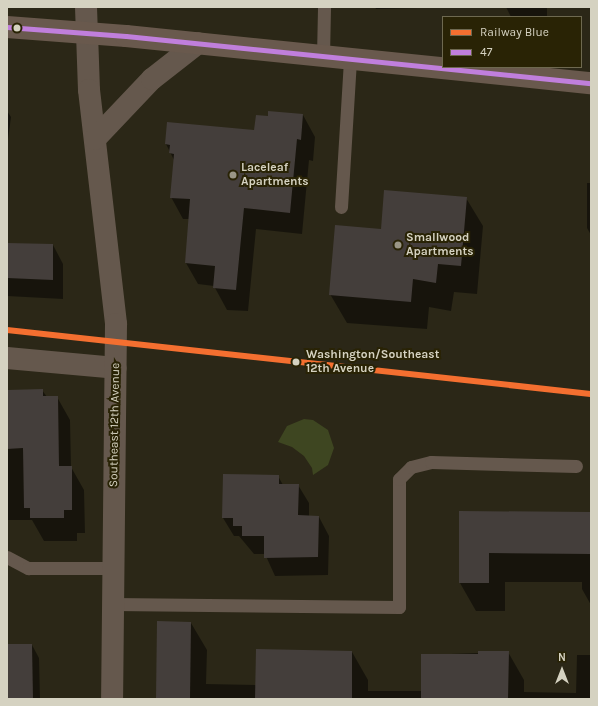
<!DOCTYPE html>
<html>
<head>
<meta charset="utf-8">
<style>
  body { margin:0 }
  #map { position:relative; width:598px; height:706px; overflow:hidden; background:#2b2717; font-family:Karla,sans-serif }
  div>[style] { position:absolute }
  [style*='--x'] { left:calc(var(--x)*1px); top:calc(var(--y)*1px); width:calc(var(--w)*1px); rotate:calc(var(--a)*1deg) }
  .green>* { inset:0; background:#3e4621 }
  .shadow>* { inset:0; background:#0007 }
  .building>* { inset:0; background:#443e3b }
  .service>* { height:13px; margin:-6.5px; padding:0 6.5px; transform-origin:6.5px; border-radius:6.5px; background:#65584d }
  .minor>* { height:22px; margin:-11px; padding:0 11px; transform-origin:11px; border-radius:11px; background:#65584d }
  .tertiary>* { height:22px; margin:-11px; padding:0 11px; transform-origin:11px; border-radius:11px; background:#65584d }
  .secondary>* { height:22px; margin:-11px; padding:0 11px; transform-origin:11px; border-radius:11px; background:#69594d }
  .bus-1>* { height:5px; margin:-2.5px; padding:0 2.5px; transform-origin:2.5px; border-radius:2.5px; background:#c07fdc }
  .rail-1>* { height:6px; margin:-3px; padding:0 3px; transform-origin:3px; border-radius:3px; background:#f46f30 }
  .dots>* { width:11px; height:11px; translate:-50% -50%; box-sizing:border-box; border:2px solid #292305; border-radius:50% }
  span { translate:-50% -50%; white-space:nowrap; text-align:center; line-height:1.15; -webkit-text-stroke:4px #292305; paint-order:stroke }
  .poi-label { font-size:12px; color:#d5d2c1; font-weight:700 }
  .left { translate:0 -50%; text-align:left }
  .stop-label { font-size:12px; color:#d5d2c1; font-weight:700 }
  .street-label { font-size:12px; color:#d5d2c1 }
  .frame { position:absolute; inset:0; border:8px solid #d5d2c1; pointer-events:none }
  .legend { position:absolute; left:442px; top:16px; width:140px; height:52px; box-sizing:border-box; background:#292305; border:1px solid #6e6950; margin:0; padding:5px 7px; list-style:none; font-size:12px; color:#d5d2c1 }
  .legend li { display:flex; align-items:center; gap:8px; height:20px }
  .legend b { width:20px; border:1px solid #6e6950 }
  .north { position:absolute; left:542px; top:650px; width:40px; height:40px; -webkit-text-stroke:3px #292305; paint-order:stroke; rotate:0deg; font-size:11px; font-weight:700; line-height:16px; text-align:center; color:#d5d2c1 }
  .north::after { content:''; display:block; margin:auto; width:14px; height:18px; background:#d5d2c1; clip-path:polygon(50% 0,100% 100%,50% 72%,0 100%) }
</style>
</head>
<body>
<div id="map">
  <div class="green">
    <div style="clip-path:polygon(304px 419px,313px 420px,328px 430px,334px 448px,328px 465px,313px 475px,312px 468px,304px 456px,292px 447px,278px 442px,287px 426px)"></div>
  </div>
  <div class="shadow">
    <div style="clip-path:polygon(375px 7px,460px 7px,376px 9px)"></div>
    <div style="clip-path:polygon(506px 7px,547px 7px,547px 17px,511px 17px)"></div>
    <div style="clip-path:polygon(7px 111px,11px 117px,7px 147px)"></div>
    <div style="clip-path:polygon(303px 115px,315px 137px,313px 161px,309px 160px,302px 234px,256px 229px,248px 311px,227px 310px,214px 286px,198px 284px,186px 263px,190px 219px,183px 219px,171px 197px,174px 160px,166px 144px,255px 131px,269px 117px)"></div>
    <div style="clip-path:polygon(587px 183px,591px 183px,591px 235px,587px 228px)"></div>
    <div style="clip-path:polygon(466px 198px,483px 226px,477px 294px,454px 292px,451px 311px,429px 307px,427px 329px,347px 323px,330px 294px,382px 230px)"></div>
    <div style="clip-path:polygon(7px 244px,53px 245px,63px 264px,63px 299px,7px 296px)"></div>
    <div style="clip-path:polygon(42px 390px,47px 397px,57px 397px,70px 420px,71px 467px,84px 490px,85px 533px,77px 533px,77px 541px,44px 541px,32px 520px,7px 520px,7px 391px)"></div>
    <div style="clip-path:polygon(278px 476px,283px 485px,298px 485px,309px 503px,309px 517px,319px 517px,329px 536px,328px 575px,275px 576px,265px 554px,254px 554px,239px 536px,234px 536px,223px 518px)"></div>
    <div style="clip-path:polygon(460px 512px,591px 513px,591px 605px,582px 589px,582px 582px,505px 582px,505px 611px,476px 611px,460px 583px)"></div>
    <div style="clip-path:polygon(191px 623px,207px 650px,206px 684px,257px 685px,352px 652px,368px 680px,368px 691px,422px 691px,422px 655px,508px 652px,524px 680px,524px 692px,576px 693px,577px 655px,591px 655px,591px 699px,157px 699px)"></div>
    <div style="clip-path:polygon(7px 645px,32px 645px,39px 658px,40px 699px,7px 699px)"></div>
  </div>
  <div class="building">
    <div style="clip-path:polygon(268px 111px,303px 114px,301px 140px,297px 139px,290px 213px,244px 208px,236px 290px,213px 288px,215px 266px,185px 263px,190px 199px,170px 198px,174px 154px,169px 153px,170px 145px,165px 144px,167px 122px,254px 130px,256px 115px,268px 116px)"></div>
    <div style="clip-path:polygon(384px 190px,467px 197px,461px 266px,438px 264px,436px 283px,413px 279px,411px 302px,329px 295px,335px 225px,381px 229px)"></div>
    <div style="clip-path:polygon(7px 243px,53px 244px,53px 280px,7px 278px)"></div>
    <div style="clip-path:polygon(43px 389px,43px 396px,58px 396px,59px 466px,72px 466px,72px 510px,64px 510px,64px 518px,30px 518px,30px 508px,24px 508px,23px 448px,7px 449px,7px 390px)"></div>
    <div style="clip-path:polygon(223px 474px,279px 475px,279px 484px,299px 484px,298px 515px,319px 516px,318px 557px,264px 558px,264px 536px,242px 536px,242px 526px,233px 526px,233px 518px,222px 518px)"></div>
    <div style="clip-path:polygon(459px 511px,591px 512px,591px 554px,489px 553px,489px 583px,459px 583px)"></div>
    <div style="clip-path:polygon(157px 621px,191px 622px,190px 699px,156px 699px)"></div>
    <div style="clip-path:polygon(7px 644px,32px 644px,33px 699px,7px 699px)"></div>
    <div style="clip-path:polygon(256px 649px,352px 651px,352px 699px,255px 699px)"></div>
    <div style="clip-path:polygon(478px 651px,509px 651px,508px 699px,421px 699px,421px 654px,478px 654px)"></div>
  </div>
  <div class="service">
    <div style="--x:323;--y:56;--w:49;--a:-88.8"></div>
    <div style="--x:341;--y:207;--w:148;--a:-86.5"></div>
    <div style="--x:7;--y:557;--w:24;--a:28"></div>
    <div style="--x:28;--y:568;--w:85;--a:0"></div>
    <div style="--x:113;--y:604;--w:286;--a:0.6"></div>
    <div style="--x:399;--y:607;--w:128;--a:-90"></div>
    <div style="--x:399;--y:479;--w:17;--a:-45"></div>
    <div style="--x:411;--y:467;--w:21;--a:-14"></div>
    <div style="--x:431;--y:462;--w:145;--a:1.6"></div>
  </div>
  <div class="minor">
    <div style="--x:86;--y:7;--w:26;--a:88"></div>
    <div style="--x:7;--y:358;--w:109;--a:5.2"></div>
  </div>
  <div class="tertiary">
    <div style="--x:87;--y:33;--w:57;--a:88"></div>
    <div style="--x:89;--y:90;--w:236;--a:83.4"></div>
    <div style="--x:116;--y:324;--w:375;--a:90.6"></div>
    <div style="--x:95;--y:139;--w:83;--a:-46.5"></div>
    <div style="--x:152;--y:79;--w:58;--a:-38"></div>
  </div>
  <div class="secondary">
    <div style="--x:7;--y:27;--w:119;--a:4.3"></div>
    <div style="--x:126;--y:36;--w:467;--a:5.8"></div>
  </div>
  <div class="bus-1">
    <div style="--x:7;--y:27;--w:119;--a:4.3"></div>
    <div style="--x:126;--y:36;--w:467;--a:5.8"></div>
  </div>
  <div class="rail-1">
    <div style="--x:7;--y:330;--w:587;--a:6.25"></div>
  </div>
  <div class="dots">
    <div style="left:17px;top:28px;background:#d5d2c1"></div>
    <div style="left:233px;top:175px;background:#9a9686"></div>
    <div style="left:398px;top:245px;background:#9a9686"></div>
    <div style="left:296px;top:362px;background:#d5d2c1"></div>
  </div>
  <div class="poi-label">
    <span class="left" style="left:241px;top:175px">Laceleaf<br>Apartments</span>
    <span class="left" style="left:406px;top:245px">Smallwood<br>Apartments</span>
  </div>
  <div class="stop-label">
    <span class="left" style="left:306px;top:362px">Washington/Southeast<br>12th Avenue</span>
  </div>
  <div class="street-label">
    <span style="left:115px;top:425px;rotate:-89deg">Southeast 12th Avenue</span>
  </div>
  <div class="frame"></div>
  <ul class="legend">
  <li><b style="height:5px;background:#f46f30"></b>Railway Blue</li>
  <li><b style="height:5px;background:#c07fdc"></b>47</li>
  </ul>
  <div class="north">N</div>
</div>
</body>
</html>
